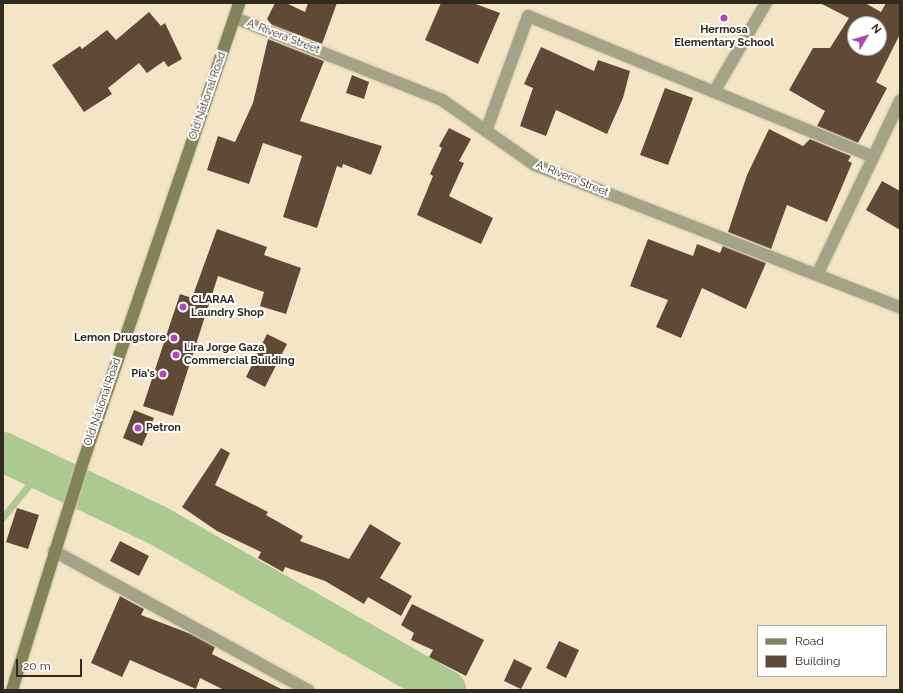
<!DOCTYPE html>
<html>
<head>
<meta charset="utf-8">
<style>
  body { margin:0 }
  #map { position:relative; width:903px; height:693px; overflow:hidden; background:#f4e5c7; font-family:Raleway,sans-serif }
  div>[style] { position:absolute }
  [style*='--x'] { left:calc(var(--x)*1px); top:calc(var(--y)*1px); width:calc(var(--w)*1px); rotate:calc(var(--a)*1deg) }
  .stream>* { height:7px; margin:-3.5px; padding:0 3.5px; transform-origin:3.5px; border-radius:3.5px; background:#abc990 }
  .river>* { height:40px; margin:-20px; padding:0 20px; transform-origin:20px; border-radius:20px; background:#abc990 }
  .building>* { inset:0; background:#604a37 }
  .roads { filter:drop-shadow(0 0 1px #d1c3a9) drop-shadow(0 0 1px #d1c3a9) }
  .street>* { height:12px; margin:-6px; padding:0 6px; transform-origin:6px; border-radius:6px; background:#a3a388 }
  .secondary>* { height:12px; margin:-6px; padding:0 6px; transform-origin:6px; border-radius:6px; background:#83835a }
  .dots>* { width:11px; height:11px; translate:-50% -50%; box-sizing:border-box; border:2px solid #fff; border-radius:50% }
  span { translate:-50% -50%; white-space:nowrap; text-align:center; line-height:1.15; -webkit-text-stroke:4px #fff; paint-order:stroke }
  .poi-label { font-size:11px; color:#302a1f; font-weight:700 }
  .left { translate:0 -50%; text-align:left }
  .right { translate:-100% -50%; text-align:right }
  .street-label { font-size:11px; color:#302a1f }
  .frame { position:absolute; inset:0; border:4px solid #302a1f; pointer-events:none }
  .legend { position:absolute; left:757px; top:625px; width:130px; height:52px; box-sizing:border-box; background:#fff; border:1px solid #acaaa5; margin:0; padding:5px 7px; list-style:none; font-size:12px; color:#302a1f }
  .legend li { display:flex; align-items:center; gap:8px; height:20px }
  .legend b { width:20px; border:1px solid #acaaa5 }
  .north { position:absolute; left:847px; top:16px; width:40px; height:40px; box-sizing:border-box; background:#fff; border:1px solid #acaaa5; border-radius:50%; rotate:52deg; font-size:11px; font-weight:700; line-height:16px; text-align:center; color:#302a1f }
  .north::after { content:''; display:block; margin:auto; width:14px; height:18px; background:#ad49af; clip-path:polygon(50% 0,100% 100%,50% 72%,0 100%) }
  .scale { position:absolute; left:16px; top:659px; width:66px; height:18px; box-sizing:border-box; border:2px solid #302a1f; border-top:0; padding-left:5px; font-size:12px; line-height:14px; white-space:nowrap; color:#302a1f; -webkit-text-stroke:3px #fff; paint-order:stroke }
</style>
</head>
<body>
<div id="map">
  <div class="stream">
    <div style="--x:3;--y:517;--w:60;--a:-51"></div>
  </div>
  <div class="river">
    <div style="--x:3;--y:452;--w:170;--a:25.4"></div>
    <div style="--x:157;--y:525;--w:333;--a:29.7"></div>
  </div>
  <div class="building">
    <div style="clip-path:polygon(275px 3px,286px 3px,305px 12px,308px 3px,337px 3px,322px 44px,272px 25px,267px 19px)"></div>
    <div style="clip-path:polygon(441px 3px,473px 3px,500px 13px,478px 64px,425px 40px)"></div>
    <div style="clip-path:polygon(evenodd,820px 3px,865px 3px,881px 12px,886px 3px,900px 3px,900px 34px,876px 82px,887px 88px,858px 143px,817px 126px,825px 111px,789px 90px,813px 48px,830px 48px,849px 18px,820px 3px,855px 24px,879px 24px,879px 48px,855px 48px,855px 24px)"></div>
    <div style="clip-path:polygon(149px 12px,161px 26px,165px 23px,182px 59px,168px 67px,164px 61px,147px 73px,139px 63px,108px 88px,112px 94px,84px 112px,52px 65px,80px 46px,82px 49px,107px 30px,116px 40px)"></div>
    <div style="clip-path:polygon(268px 39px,324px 61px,300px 121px,382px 146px,371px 175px,343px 164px,342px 168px,337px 166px,317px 228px,283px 217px,302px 156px,263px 143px,249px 184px,207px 170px,218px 136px,235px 142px,253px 103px)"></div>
    <div style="clip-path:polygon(541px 47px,594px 71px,598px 60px,630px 71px,623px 98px,607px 134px,556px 110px,546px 136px,520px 126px,533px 88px,524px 84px)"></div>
    <div style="clip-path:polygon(352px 75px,369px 82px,364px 99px,346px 93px)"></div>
    <div style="clip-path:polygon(665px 88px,693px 98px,668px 165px,640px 155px)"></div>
    <div style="clip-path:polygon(449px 128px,471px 139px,459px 161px,464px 163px,449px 196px,493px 218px,481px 244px,417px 215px,433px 176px,430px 174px,442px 148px,439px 146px)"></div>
    <div style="clip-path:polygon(769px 129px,803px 146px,810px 139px,851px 156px,848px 161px,852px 163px,827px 222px,787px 205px,771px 249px,728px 232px,747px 175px)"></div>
    <div style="clip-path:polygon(882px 181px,900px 191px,900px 230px,866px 210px)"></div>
    <div style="clip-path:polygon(217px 229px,267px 247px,264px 255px,301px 268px,286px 314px,260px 306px,264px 292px,218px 276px,173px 416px,143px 406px,180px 294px,192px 298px)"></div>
    <div style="clip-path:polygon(648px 239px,693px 256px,697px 244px,720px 253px,723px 246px,766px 263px,746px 309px,702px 288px,681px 338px,656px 327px,668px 300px,630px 286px)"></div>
    <div style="clip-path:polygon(267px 334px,287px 344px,265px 387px,246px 377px)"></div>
    <div style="clip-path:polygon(134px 410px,154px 418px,142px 446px,123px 438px)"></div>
    <div style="clip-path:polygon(221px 448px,230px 453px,215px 485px,268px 512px,266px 515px,303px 536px,300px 541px,349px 559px,370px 524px,401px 543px,380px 578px,412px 596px,401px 616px,368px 597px,364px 604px,325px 581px,285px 567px,283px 572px,258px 558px,261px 552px,217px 531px,182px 507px)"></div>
    <div style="clip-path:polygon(17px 508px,39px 515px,28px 549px,6px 542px)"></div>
    <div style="clip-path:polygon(120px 541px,149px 556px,139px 576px,110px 561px)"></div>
    <div style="clip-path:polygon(120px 596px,144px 609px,141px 615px,191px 634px,215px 647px,212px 654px,283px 690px,224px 690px,200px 678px,196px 689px,130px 660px,122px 677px,91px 663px)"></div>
    <div style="clip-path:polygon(412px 604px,484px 640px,466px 676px,429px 657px,433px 650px,411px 640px,414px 633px,401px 625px)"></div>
    <div style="clip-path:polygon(559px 641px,579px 650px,566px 678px,546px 668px)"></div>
    <div style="clip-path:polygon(514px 659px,532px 668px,521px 689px,504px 681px)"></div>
  </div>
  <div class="roads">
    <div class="street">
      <div style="--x:235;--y:18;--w:223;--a:21.6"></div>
      <div style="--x:442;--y:100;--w:113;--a:35"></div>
      <div style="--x:535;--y:165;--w:392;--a:21.3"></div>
      <div style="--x:714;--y:92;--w:103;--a:-59.7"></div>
      <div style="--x:486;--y:131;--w:122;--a:-69.9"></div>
      <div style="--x:528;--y:16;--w:370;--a:22.2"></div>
      <div style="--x:818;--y:273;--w:191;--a:-64.5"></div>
      <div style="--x:54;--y:551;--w:290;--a:28.7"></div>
    </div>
    <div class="secondary">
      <div style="--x:12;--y:690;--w:232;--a:-72.7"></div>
      <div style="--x:81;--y:468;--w:491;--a:-71.2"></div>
    </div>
  </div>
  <div class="dots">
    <div style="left:724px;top:18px;background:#ad49af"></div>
    <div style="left:183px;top:307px;background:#ad49af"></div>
    <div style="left:174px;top:338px;background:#ad49af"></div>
    <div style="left:176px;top:355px;background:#ad49af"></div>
    <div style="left:163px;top:374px;background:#ad49af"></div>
    <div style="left:138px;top:428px;background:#ad49af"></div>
  </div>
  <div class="poi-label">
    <span style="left:724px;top:37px">Hermosa<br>Elementary School</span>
    <span class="left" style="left:191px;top:307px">CLARAA<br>Laundry Shop</span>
    <span class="right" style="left:166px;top:338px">Lemon Drugstore</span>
    <span class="left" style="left:184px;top:355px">Lira Jorge Gaza<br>Commercial Building</span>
    <span class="right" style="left:155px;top:374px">Pia's</span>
    <span class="left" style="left:146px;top:428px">Petron</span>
  </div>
  <div class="street-label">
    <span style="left:283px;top:37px;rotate:21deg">A. Rivera Street</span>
    <span style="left:208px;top:96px;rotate:-71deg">Old National Road</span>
    <span style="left:572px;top:179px;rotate:22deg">A. Rivera Street</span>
    <span style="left:103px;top:402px;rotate:-71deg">Old National Road</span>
  </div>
  <div class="frame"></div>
  <ul class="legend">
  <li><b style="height:5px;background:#83835a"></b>Road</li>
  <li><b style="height:11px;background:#604a37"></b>Building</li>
  </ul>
  <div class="north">N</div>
  <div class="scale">20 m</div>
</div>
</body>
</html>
